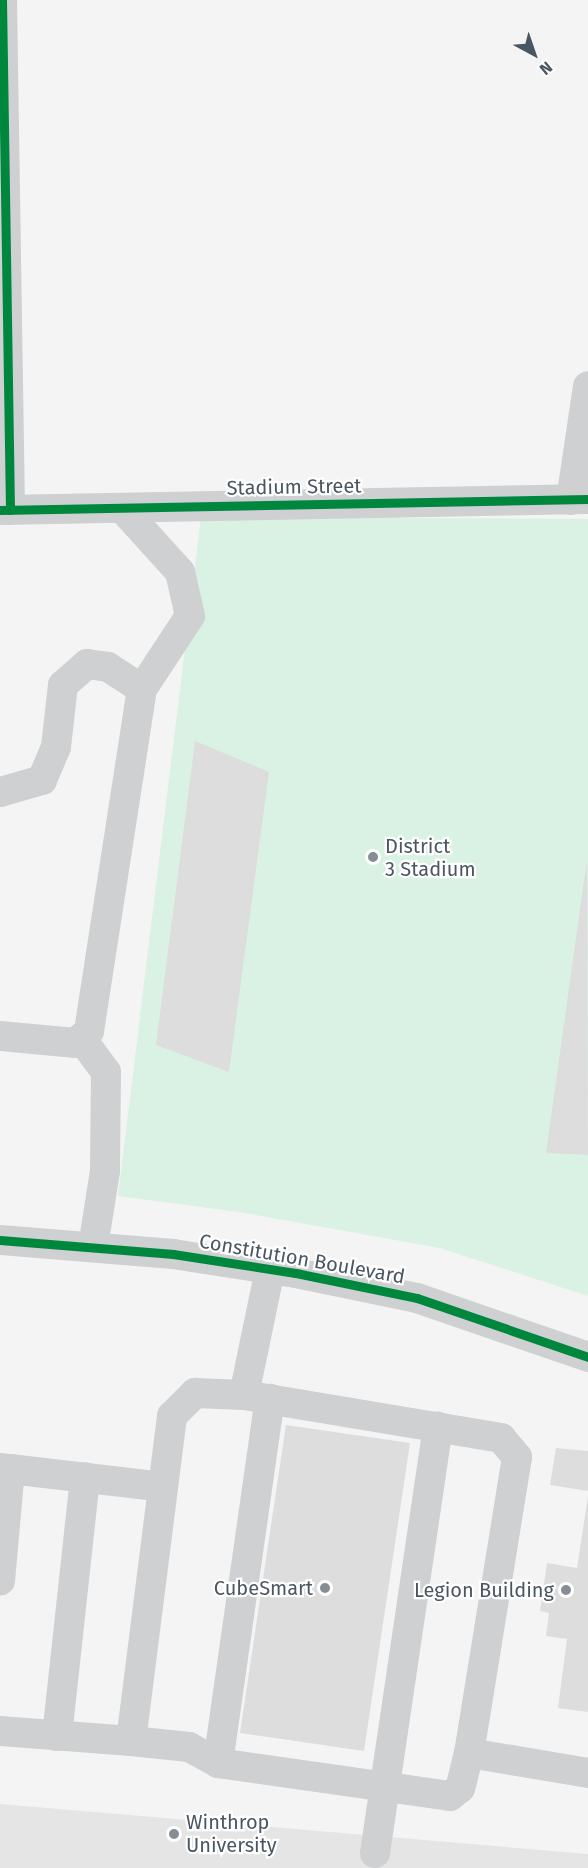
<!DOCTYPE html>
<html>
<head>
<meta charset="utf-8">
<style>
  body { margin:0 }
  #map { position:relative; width:588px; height:1868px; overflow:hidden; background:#f4f4f4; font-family:"Fira Sans",sans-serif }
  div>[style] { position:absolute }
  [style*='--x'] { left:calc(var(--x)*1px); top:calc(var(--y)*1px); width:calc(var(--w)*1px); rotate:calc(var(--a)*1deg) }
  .education>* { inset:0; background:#e6e5e6 }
  .green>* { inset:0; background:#d9f2e3 }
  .building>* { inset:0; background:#ddddde }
  .minor>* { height:30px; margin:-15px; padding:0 15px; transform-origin:15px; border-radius:15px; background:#ced0d2 }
  .cycleway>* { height:9px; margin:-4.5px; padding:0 4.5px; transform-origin:4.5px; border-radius:4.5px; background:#00873e }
  .dots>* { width:16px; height:16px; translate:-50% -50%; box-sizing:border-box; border:3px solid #fff; border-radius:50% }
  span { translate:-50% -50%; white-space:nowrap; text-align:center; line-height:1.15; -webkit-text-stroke:4.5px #fff; paint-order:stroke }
  .street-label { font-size:20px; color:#4a5661 }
  .poi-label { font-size:20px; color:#4a5661 }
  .left { translate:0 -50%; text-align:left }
  .right { translate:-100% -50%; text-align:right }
  .north { position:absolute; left:504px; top:24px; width:60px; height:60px; -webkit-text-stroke:4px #fff; paint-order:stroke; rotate:140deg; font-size:16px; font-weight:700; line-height:24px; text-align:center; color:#4a5661 }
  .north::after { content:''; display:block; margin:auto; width:21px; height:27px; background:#4a5661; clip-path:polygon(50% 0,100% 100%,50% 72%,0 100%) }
</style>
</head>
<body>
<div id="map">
  <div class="education">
    <div style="clip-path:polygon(0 1804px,588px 1854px,588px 1868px,0 1868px)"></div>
  </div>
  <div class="green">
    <div style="clip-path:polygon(201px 517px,588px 519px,588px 1296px,440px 1248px,239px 1212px,118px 1196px)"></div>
  </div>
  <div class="building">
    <div style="clip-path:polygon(195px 741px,269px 772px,229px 1072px,156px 1045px)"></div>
    <div style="clip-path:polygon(587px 859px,588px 1155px,546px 1153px)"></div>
    <div style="clip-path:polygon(286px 1425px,410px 1443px,364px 1751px,240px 1733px)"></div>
    <div style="clip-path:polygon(556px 1448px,588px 1451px,588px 1491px,550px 1485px)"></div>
    <div style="clip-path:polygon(588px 1496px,588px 1712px,558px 1708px,567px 1639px,546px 1636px,549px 1613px,540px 1611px,547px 1563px,577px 1568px)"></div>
  </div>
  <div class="minor">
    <div style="--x:2;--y:0;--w:510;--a:89.1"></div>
    <div style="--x:571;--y:500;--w:115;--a:-81.5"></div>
    <div style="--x:0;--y:510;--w:588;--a:-1.07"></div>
    <div style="--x:0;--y:792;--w:44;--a:-15.9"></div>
    <div style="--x:42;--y:780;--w:36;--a:-67"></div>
    <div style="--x:56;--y:747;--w:62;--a:-83.6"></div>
    <div style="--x:63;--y:685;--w:32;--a:-41"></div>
    <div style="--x:87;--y:664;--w:21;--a:8"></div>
    <div style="--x:108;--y:667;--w:40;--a:32.9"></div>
    <div style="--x:0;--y:1036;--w:76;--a:5.3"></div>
    <div style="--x:76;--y:1043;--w:18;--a:-43"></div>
    <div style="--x:89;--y:1031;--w:346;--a:-81.2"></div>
    <div style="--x:142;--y:689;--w:87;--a:-56.7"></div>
    <div style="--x:190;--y:616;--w:45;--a:-102.8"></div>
    <div style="--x:180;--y:572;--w:86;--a:-132.2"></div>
    <div style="--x:81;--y:1038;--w:42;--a:53.7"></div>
    <div style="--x:106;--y:1072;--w:99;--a:90.6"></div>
    <div style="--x:105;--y:1171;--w:77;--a:99"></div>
    <div style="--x:0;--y:1240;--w:174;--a:4.6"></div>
    <div style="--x:173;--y:1254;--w:124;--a:8.8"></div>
    <div style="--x:296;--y:1273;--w:124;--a:11.7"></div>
    <div style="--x:417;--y:1298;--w:181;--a:19"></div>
    <div style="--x:244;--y:1395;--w:129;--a:-78.3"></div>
    <div style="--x:0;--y:1468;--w:10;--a:6"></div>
    <div style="--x:10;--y:1469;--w:112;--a:95.1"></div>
    <div style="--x:10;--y:1469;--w:154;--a:6.7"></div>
    <div style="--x:0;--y:1731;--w:131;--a:4.4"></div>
    <div style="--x:131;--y:1741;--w:328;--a:-82.8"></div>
    <div style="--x:172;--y:1416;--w:33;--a:-45"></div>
    <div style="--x:195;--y:1393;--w:49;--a:2.3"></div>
    <div style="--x:244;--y:1395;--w:261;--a:9.5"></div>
    <div style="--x:501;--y:1438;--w:25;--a:50"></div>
    <div style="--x:517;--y:1457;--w:300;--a:99.2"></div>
    <div style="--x:469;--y:1753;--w:36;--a:104"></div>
    <div style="--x:460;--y:1788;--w:13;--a:141"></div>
    <div style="--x:450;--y:1796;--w:234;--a:-171.9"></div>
    <div style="--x:218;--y:1763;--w:33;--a:-151"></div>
    <div style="--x:189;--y:1747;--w:58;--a:-174.1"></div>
    <div style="--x:57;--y:1736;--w:260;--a:-83.8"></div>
    <div style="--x:469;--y:1753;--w:121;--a:9.5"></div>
    <div style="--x:218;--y:1763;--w:368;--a:-81.9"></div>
    <div style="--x:375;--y:1853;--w:431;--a:-81.6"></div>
  </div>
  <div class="cycleway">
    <div style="--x:2;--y:0;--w:510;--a:89.1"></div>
    <div style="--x:0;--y:510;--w:588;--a:-1.07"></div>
    <div style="--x:0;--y:1240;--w:174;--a:4.6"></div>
    <div style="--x:173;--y:1254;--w:124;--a:8.8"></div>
    <div style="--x:296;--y:1273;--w:124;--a:11.7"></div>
    <div style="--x:417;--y:1298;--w:181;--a:19"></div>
  </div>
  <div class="dots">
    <div style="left:373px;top:857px;background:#868d94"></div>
    <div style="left:325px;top:1588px;background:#868d94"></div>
    <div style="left:566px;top:1590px;background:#868d94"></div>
    <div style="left:174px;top:1834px;background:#868d94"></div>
  </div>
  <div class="street-label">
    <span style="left:294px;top:487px;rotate:-1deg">Stadium Street</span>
    <span style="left:302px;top:1259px;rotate:10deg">Constitution Boulevard</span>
  </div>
  <div class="poi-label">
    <span class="left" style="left:385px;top:858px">District<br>3 Stadium</span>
    <span class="right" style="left:313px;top:1588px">CubeSmart</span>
    <span class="right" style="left:554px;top:1590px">Legion Building</span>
    <span class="left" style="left:186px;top:1834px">Winthrop<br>University</span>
  </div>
  <div class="north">N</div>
</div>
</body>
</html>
